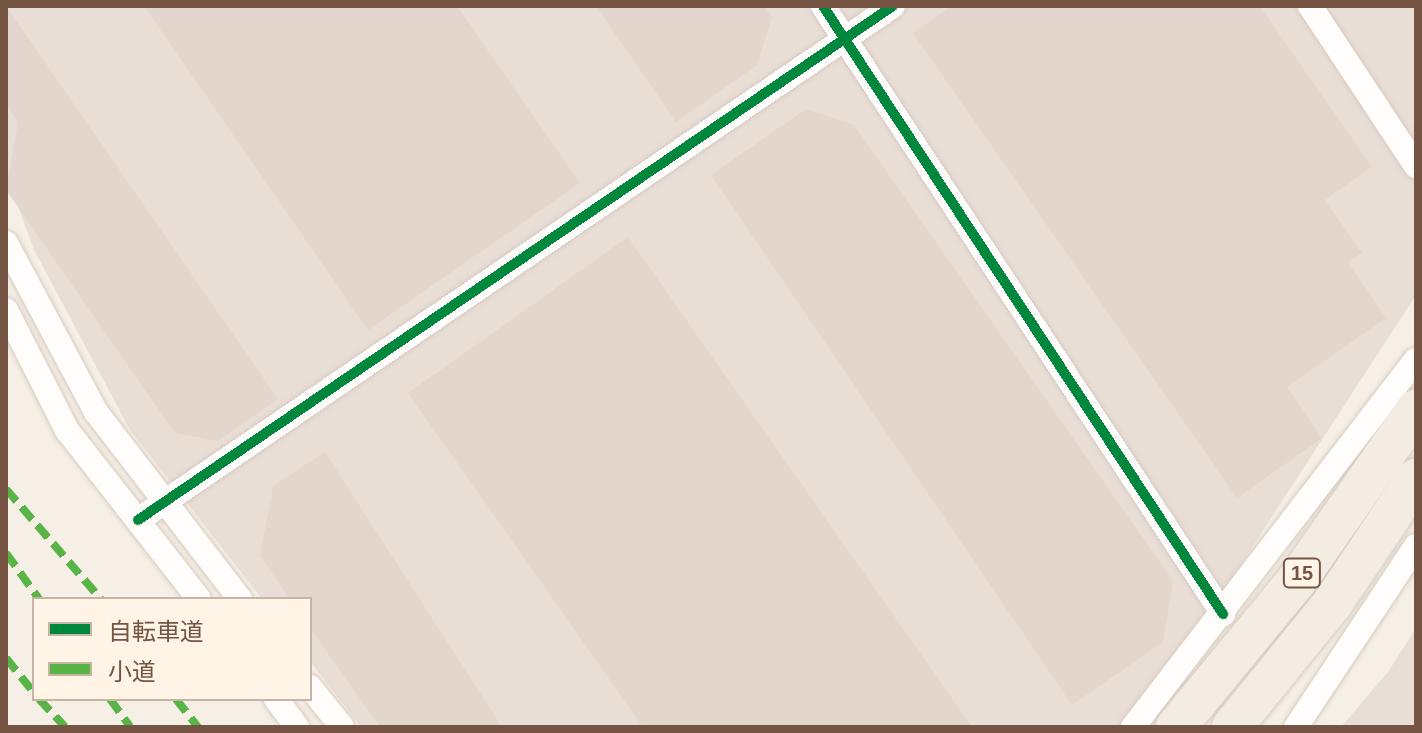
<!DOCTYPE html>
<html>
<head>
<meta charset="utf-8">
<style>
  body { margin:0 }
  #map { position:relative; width:1422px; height:733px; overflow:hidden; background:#f6efe5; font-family:Arial,"Noto Sans JP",sans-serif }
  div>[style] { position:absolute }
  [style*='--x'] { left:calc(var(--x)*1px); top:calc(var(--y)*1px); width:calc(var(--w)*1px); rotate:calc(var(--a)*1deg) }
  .industrial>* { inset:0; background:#e9ded6 }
  .building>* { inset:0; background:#e3d6cc }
  .roads { filter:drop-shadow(0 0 2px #d7ccc3) drop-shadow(0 0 2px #d7ccc3) }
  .street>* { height:24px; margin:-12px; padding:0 12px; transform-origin:12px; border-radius:12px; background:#fefdfb }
  .primary>* { height:40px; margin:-20px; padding:0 20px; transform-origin:20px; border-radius:20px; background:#f2ece2 }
  .quiet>* { height:8px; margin-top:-4px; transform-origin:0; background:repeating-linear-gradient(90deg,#59b447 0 16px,transparent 0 24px) }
  .cycleway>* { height:10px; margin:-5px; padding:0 5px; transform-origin:5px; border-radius:5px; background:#00873e }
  span { translate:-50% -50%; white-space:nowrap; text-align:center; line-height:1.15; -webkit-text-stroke:8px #fff4e5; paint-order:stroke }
  .shield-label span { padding:2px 6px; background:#fff4e5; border:2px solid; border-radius:6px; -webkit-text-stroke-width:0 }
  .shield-label { font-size:20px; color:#755444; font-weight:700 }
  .frame { position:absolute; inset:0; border:8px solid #755444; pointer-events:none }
  .legend { position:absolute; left:32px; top:597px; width:280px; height:104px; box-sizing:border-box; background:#fff4e5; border:2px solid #c8b4a5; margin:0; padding:10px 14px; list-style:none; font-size:24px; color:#755444 }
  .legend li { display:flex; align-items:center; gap:16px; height:40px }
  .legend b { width:40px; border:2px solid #c8b4a5 }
</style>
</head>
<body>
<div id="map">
  <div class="industrial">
    <div style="clip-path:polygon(6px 6px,1416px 6px,1416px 295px,1197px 632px,1120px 727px,361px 727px,310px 661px,310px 599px,262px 599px,130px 430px,34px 250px,6px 173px)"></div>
    <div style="clip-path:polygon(1416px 628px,1416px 727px,1341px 727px,1388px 672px)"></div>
  </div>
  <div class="building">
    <div style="clip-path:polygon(6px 6px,278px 399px,218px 441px,175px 433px,6px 190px,18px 122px,6px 104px)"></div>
    <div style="clip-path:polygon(144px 6px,457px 6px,580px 183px,368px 330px)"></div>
    <div style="clip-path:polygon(596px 6px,764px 6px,772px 17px,757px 65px,676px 122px)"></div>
    <div style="clip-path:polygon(951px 6px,1260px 6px,1372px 167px,1325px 200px,1362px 253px,1348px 262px,1386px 318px,1287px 387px,1322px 438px,1237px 498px,913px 33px)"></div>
    <div style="clip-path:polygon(806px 109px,854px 125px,1173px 581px,1163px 642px,1072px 705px,711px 175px)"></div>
    <div style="clip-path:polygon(628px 237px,972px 727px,643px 727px,408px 393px)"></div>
    <div style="clip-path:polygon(325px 452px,502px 727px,380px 727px,310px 628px,310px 599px,290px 599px,260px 556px,273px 486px)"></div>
  </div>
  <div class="roads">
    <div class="street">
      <div style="--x:823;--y:6;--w:728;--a:56.66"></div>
      <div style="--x:1310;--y:6;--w:192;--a:56.5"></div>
      <div style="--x:6;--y:243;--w:191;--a:62"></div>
      <div style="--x:96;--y:412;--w:236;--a:52.4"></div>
      <div style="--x:6;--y:310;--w:135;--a:63.1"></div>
      <div style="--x:67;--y:430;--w:214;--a:52"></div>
      <div style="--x:138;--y:520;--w:913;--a:-34.25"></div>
      <div style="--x:310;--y:687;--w:51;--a:51.3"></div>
      <div style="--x:276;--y:699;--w:35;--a:53"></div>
      <div style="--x:1133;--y:727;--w:463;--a:-52.4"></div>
      <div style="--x:1296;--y:727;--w:217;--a:-56.5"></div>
    </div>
    <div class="primary">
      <div style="--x:1176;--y:727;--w:190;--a:-50.5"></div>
      <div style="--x:1297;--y:580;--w:208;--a:-55"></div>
      <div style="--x:1232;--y:727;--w:159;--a:-50.9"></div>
      <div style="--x:1332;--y:604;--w:151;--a:-56.1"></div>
    </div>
  </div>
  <div class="quiet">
    <div style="--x:6;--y:489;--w:145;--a:49.2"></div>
    <div style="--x:6;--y:553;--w:57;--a:54.3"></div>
    <div style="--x:6;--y:658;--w:45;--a:51.3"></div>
    <div style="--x:39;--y:699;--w:38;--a:47"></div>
    <div style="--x:110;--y:699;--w:34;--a:54"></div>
    <div style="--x:176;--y:699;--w:36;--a:52"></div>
  </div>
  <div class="cycleway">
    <div style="--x:823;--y:6;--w:728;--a:56.66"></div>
    <div style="--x:138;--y:520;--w:913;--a:-34.25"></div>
  </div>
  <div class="shield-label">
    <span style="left:1302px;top:573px">15</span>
  </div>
  <div class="frame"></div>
  <ul class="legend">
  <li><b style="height:10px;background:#00873e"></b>自転車道</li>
  <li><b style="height:10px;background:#59b447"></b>小道</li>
  </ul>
</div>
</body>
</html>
